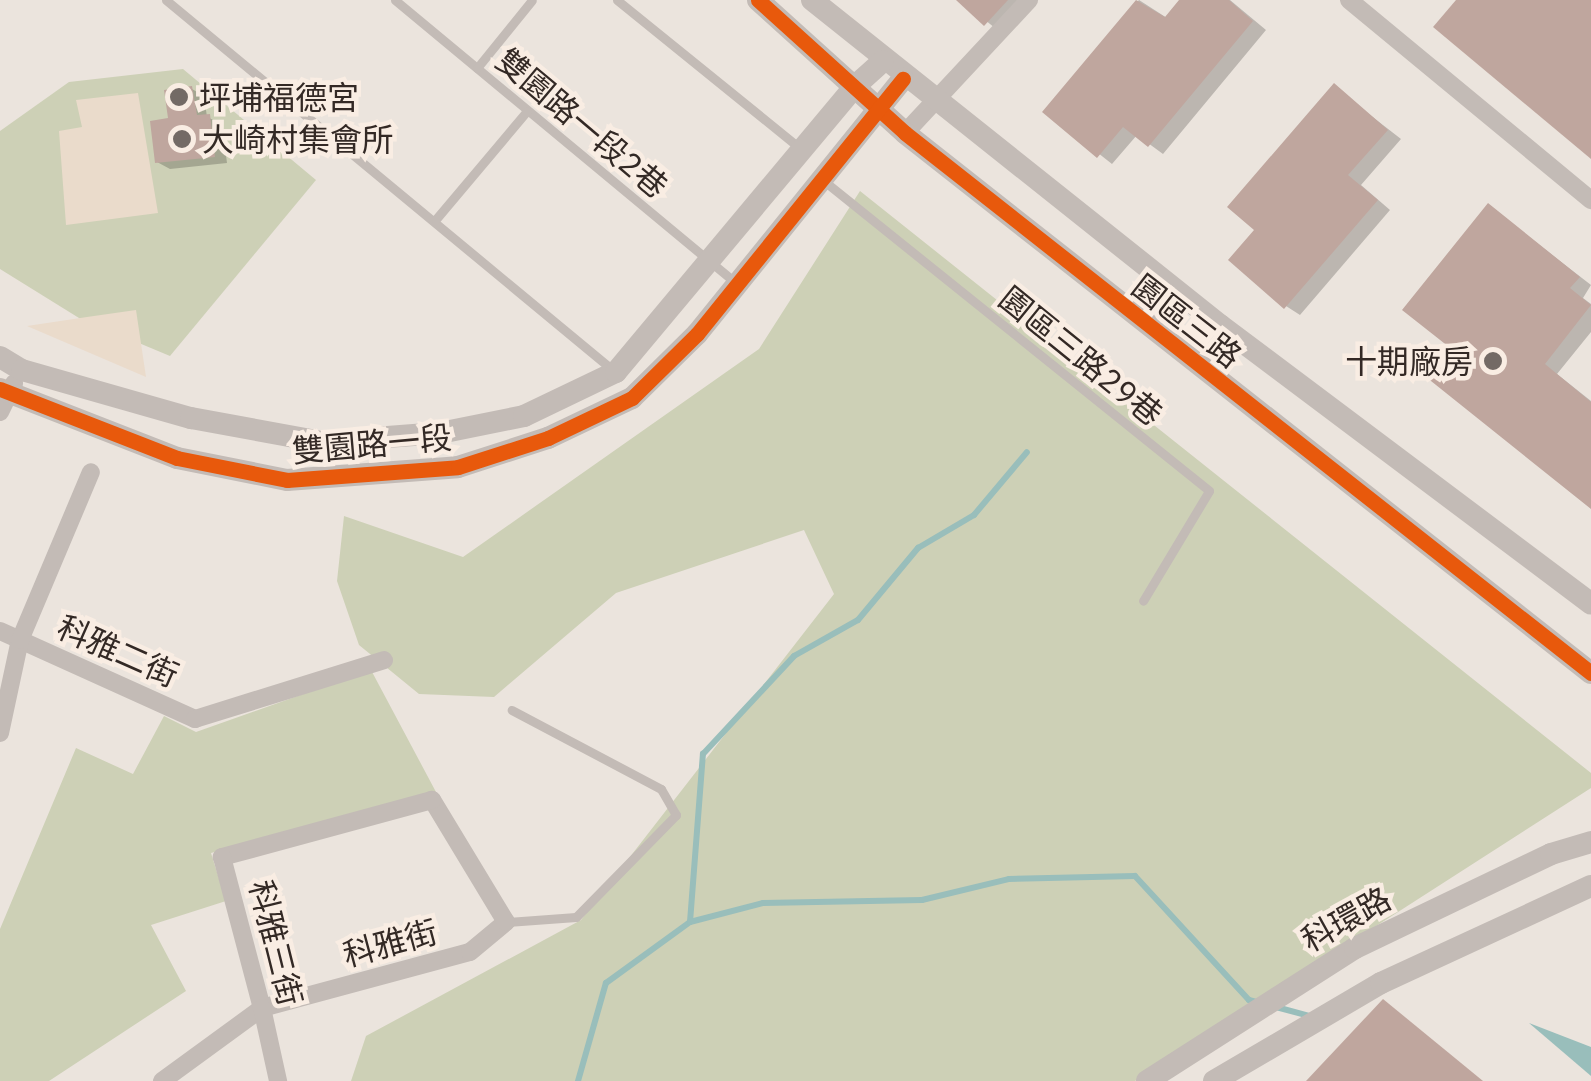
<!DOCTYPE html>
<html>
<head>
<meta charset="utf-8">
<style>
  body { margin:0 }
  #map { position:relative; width:1591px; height:1081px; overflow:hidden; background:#ebe4dd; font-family:"IBM Plex Sans","Noto Sans TC",sans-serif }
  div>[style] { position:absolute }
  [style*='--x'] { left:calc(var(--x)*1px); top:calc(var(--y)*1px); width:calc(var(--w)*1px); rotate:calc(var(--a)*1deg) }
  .green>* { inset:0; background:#cdd0b6 }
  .plaza>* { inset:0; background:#eadbcb }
  .water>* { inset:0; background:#99bebb }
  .shadow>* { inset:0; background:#0003 }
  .stream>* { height:6px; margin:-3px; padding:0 3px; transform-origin:3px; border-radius:3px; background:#99bebb }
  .building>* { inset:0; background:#bfa69e }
  .service>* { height:9px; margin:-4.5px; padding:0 4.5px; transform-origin:4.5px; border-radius:4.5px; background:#c3bbb6 }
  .minor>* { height:18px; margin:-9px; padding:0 9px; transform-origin:9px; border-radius:9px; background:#c3bbb6 }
  .tertiary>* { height:22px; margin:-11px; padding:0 11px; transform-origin:11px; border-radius:11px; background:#c3bbb6 }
  .cycleway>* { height:15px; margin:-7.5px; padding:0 7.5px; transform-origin:7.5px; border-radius:7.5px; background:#e8590c }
  .dots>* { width:28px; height:28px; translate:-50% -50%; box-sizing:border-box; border:5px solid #f9ede3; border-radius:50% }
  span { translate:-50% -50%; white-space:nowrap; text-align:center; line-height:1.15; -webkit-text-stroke:9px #f9ede3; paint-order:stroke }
  .poi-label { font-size:32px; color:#332925 }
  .left { translate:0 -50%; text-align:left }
  .right { translate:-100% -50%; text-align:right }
  .street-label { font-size:32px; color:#332925 }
</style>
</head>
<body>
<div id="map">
  <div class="green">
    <div style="clip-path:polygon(183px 69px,316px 180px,170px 356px,79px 318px,0 269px,0 131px,69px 82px)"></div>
    <div style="clip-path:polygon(860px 191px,1591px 773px,1591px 788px,1135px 1081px,351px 1081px,366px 1036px,581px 920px,834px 594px,804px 530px,616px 593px,494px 697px,419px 694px,359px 645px,337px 581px,344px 516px,463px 557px,759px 349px)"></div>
    <div style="clip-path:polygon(371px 670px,436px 792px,211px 853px,226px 901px,151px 925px,186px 991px,49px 1081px,0 1081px,0 929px,76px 748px,133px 774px,164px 716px,196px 732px)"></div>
  </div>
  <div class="plaza">
    <div style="clip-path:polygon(138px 93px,158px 213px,66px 225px,59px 131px,82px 127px,76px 100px)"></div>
    <div style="clip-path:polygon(136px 310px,146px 377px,27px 326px,87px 317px)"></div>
  </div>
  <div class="water">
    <div style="clip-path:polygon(1529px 1023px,1591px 1047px,1591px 1076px)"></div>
  </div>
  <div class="shadow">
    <div style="clip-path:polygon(960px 0,1029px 0,1000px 32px)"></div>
    <div style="clip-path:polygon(1139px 0,1167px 18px,1182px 0,1230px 0,1266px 30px,1163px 154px,1137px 135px,1112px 164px,1046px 112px)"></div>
    <div style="clip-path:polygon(1334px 87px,1401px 139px,1361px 185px,1390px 210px,1300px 315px,1286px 306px,1257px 230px)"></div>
    <div style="clip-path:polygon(192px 89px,204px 96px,207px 117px,222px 124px,227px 163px,170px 169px,157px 162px,171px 121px)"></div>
    <div style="clip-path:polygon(1489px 206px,1591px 285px,1583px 298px,1591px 304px,1591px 332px,1557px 374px,1591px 401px,1591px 506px,1453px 347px)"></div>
  </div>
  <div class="stream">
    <div style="--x:690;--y:922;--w:169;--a:-85.6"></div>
    <div style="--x:703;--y:754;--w:134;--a:-47.1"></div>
    <div style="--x:794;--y:656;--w:73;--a:-29.4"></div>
    <div style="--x:858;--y:620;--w:94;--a:-50.2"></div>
    <div style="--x:918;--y:548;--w:65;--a:-30.5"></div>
    <div style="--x:974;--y:515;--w:82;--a:-49.9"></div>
    <div style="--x:1276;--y:1007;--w:38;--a:15"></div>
    <div style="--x:578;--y:1081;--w:102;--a:-74.1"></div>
    <div style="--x:606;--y:983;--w:104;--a:-36"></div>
    <div style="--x:690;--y:922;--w:75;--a:-14.6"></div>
    <div style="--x:763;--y:903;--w:159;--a:-1.1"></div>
    <div style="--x:922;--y:900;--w:89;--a:-13.6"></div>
    <div style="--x:1009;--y:879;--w:126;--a:-1.4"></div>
    <div style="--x:1135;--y:876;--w:168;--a:47.4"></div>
    <div style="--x:1249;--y:1000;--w:11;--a:15"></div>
  </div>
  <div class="building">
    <div style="clip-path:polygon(956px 0,1008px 0,984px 26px)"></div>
    <div style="clip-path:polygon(1136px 0,1165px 17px,1179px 0,1229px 0,1253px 21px,1148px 147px,1123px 127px,1097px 158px,1042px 112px)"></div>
    <div style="clip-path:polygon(1456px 0,1591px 0,1591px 159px,1433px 27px)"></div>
    <div style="clip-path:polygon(1334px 83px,1388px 130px,1348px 175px,1378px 200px,1284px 309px,1228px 260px,1254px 230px,1227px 207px)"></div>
    <div style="clip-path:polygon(192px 86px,197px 115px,210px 114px,215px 157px,155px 163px,150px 121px,168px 118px,164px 90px)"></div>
    <div style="clip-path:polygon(1488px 203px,1580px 277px,1570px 288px,1591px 305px,1545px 364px,1591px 402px,1591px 509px,1426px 377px,1449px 347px,1402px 310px)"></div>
    <div style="clip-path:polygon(1383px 999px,1483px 1081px,1306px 1081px)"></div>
  </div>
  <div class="service">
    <div style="--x:166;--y:0;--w:582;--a:39.63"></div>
    <div style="--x:395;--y:0;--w:442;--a:39.7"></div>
    <div style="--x:617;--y:0;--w:237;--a:39"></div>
    <div style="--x:477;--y:68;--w:87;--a:-51"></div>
    <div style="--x:824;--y:181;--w:494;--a:38.8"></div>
    <div style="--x:1209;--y:491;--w:128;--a:121"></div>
    <div style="--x:436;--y:219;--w:141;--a:-49.9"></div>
    <div style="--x:506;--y:922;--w:70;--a:-4.1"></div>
    <div style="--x:576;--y:917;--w:143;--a:-45.6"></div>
    <div style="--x:676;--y:815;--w:30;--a:-120"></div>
    <div style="--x:661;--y:789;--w:169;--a:-152.1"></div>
  </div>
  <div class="minor">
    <div style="--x:1349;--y:0;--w:314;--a:39.6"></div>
    <div style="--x:905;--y:133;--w:182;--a:-47"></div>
    <div style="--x:0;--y:412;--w:32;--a:-64"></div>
    <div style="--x:0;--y:631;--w:214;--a:24.3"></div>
    <div style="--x:195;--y:719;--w:198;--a:-17.3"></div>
    <div style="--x:0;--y:733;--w:95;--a:-77.9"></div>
    <div style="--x:20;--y:640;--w:182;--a:-67.1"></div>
    <div style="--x:162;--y:1081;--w:124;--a:-36.1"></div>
    <div style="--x:262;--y:1008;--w:215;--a:-15.1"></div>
    <div style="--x:470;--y:952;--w:47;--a:-39.8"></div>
    <div style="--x:506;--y:922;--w:143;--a:-121.2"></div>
    <div style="--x:432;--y:800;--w:218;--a:164.8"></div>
    <div style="--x:222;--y:857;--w:156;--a:75.2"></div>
    <div style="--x:262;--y:1008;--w:75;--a:77.6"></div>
  </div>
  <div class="tertiary">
    <div style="--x:758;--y:0;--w:198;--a:42.1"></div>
    <div style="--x:905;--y:133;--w:873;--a:38.21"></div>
    <div style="--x:812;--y:0;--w:522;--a:38.54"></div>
    <div style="--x:1220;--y:325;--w:464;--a:36.9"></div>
    <div style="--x:0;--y:357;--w:26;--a:31"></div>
    <div style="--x:22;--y:370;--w:176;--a:15.9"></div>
    <div style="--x:191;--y:418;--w:133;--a:10.4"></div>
    <div style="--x:322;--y:442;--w:118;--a:-4.4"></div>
    <div style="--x:440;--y:433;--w:86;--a:-11.4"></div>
    <div style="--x:524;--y:416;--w:102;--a:-25.6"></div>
    <div style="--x:616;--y:372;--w:371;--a:-50.1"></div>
    <div style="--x:854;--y:87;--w:38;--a:-42"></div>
    <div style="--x:0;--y:389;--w:190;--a:21.3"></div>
    <div style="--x:177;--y:458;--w:112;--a:11.3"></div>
    <div style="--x:287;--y:480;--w:171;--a:-4.3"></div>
    <div style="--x:458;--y:467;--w:95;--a:-17.9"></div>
    <div style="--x:548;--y:438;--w:93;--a:-25.5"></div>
    <div style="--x:632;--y:398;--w:91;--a:-44.6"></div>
    <div style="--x:697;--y:334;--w:328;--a:-51.1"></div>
    <div style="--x:1147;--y:1081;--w:247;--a:-32.6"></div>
    <div style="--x:1355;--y:948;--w:217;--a:-25.6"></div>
    <div style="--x:1551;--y:854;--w:42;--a:-16.7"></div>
    <div style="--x:1214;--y:1081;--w:194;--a:-30.4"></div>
    <div style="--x:1381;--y:983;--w:231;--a:-24.8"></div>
  </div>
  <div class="cycleway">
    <div style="--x:758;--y:0;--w:198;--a:42.1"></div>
    <div style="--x:905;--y:133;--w:873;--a:38.21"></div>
    <div style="--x:0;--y:389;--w:190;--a:21.3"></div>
    <div style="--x:177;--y:458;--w:112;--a:11.3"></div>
    <div style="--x:287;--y:480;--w:171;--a:-4.3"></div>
    <div style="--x:458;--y:467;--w:95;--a:-17.9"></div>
    <div style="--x:548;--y:438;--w:93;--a:-25.5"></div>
    <div style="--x:632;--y:398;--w:91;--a:-44.6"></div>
    <div style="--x:697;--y:334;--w:328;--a:-51.1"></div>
  </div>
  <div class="dots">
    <div style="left:179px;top:97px;background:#736a65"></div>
    <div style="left:182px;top:139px;background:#736a65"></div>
    <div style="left:1493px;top:361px;background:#736a65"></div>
  </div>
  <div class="poi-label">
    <span class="left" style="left:199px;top:97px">坪埔福德宮</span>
    <span class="left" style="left:202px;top:139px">大崎村集會所</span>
    <span class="right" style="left:1473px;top:361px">十期廠房</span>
  </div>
  <div class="street-label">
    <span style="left:582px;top:123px;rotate:40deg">雙園路一段2巷</span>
    <span style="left:1187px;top:321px;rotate:38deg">園區三路</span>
    <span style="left:1081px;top:356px;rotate:39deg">園區三路29巷</span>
    <span style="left:372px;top:444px;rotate:-5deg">雙園路一段</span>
    <span style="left:118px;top:651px;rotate:24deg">科雅二街</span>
    <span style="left:1346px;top:919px;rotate:-29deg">科環路</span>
    <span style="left:276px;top:943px;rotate:76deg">科雅三街</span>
    <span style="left:390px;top:943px;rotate:-15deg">科雅街</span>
  </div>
</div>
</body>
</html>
